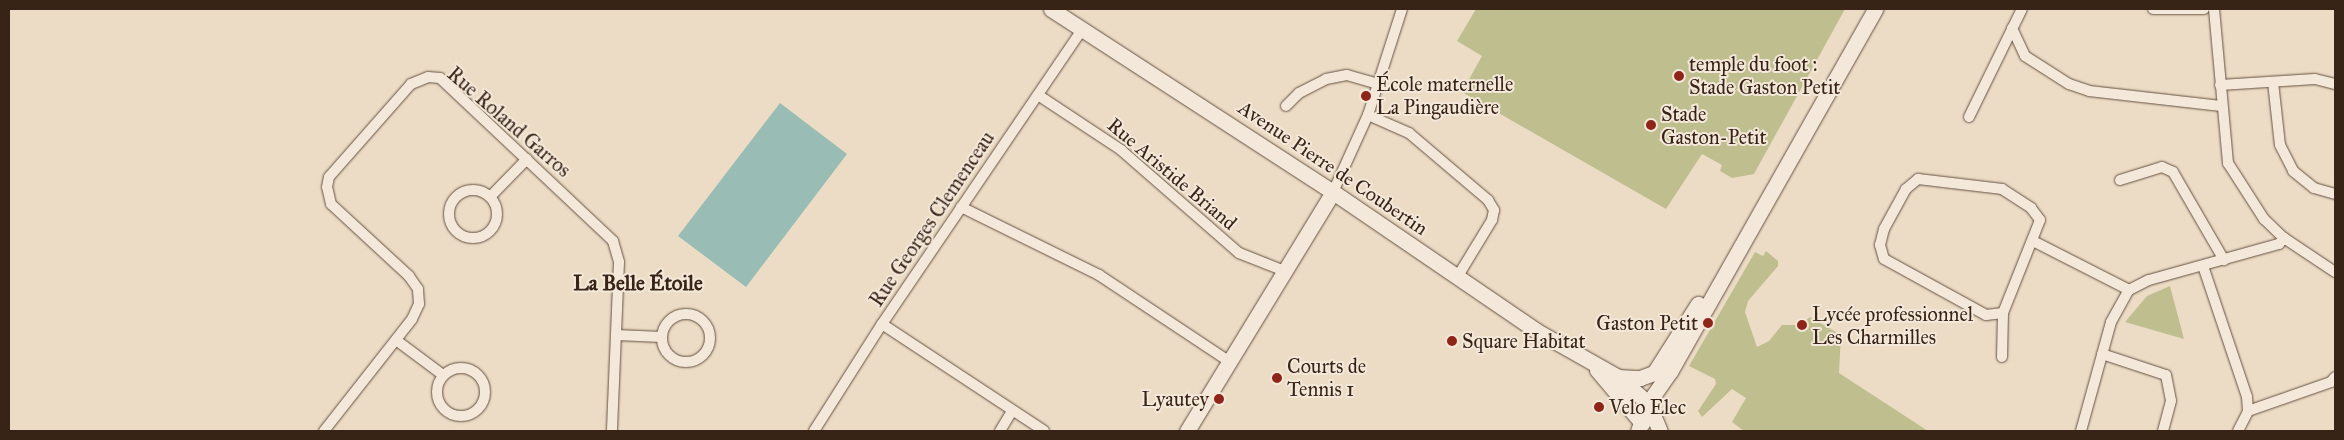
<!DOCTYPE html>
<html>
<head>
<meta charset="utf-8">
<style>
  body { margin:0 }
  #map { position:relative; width:2344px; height:440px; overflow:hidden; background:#ecdcc5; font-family:"IM FELL Great Primer",serif }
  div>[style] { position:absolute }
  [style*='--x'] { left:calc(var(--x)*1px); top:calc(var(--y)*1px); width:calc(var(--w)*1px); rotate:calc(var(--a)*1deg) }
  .green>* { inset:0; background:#bfbe8f }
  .water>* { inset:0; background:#99bcb4 }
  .roads { filter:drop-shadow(0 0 1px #655142) drop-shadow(0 0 1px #655142) }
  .street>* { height:10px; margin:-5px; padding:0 5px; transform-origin:5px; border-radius:5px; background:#f3e8d9 }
  .street>.ring { margin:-5px; padding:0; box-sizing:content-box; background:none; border:10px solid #f3e8d9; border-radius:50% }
  .secondary>* { height:15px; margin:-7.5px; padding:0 7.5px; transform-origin:7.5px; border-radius:7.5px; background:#f3e8d9 }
  .dots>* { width:14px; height:14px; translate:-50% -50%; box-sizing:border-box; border:2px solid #f3e8d9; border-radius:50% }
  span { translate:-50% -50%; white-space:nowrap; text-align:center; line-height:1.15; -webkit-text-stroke:4px #f3e8d9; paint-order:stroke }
  .poi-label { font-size:20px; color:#382317 }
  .left { translate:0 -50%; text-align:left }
  .right { translate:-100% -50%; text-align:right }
  .street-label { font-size:20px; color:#382317 }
  .neighbourhood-label { font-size:21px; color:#382317; font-weight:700 }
  .frame { position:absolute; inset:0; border:10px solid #382317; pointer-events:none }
</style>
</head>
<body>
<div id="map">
  <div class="green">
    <div style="clip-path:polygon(1476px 9px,1845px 9px,1754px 174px,1732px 178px,1720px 171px,1722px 165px,1702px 154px,1666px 209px,1462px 92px,1482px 56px,1457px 41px)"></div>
    <div style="clip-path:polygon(1766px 251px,1778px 261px,1778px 266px,1748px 301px,1745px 312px,1757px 347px,1769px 341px,1782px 325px,1800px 325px,1810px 317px,1841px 335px,1839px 373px,1928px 431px,1744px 431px,1732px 422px,1746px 398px,1732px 389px,1702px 417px,1698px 411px,1716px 384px,1715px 379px,1689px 366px,1755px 252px,1763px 256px)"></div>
    <div style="clip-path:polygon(2170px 286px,2184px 339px,2125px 322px,2147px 296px)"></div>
  </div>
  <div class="water">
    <div style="clip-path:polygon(780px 103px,847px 154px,746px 287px,678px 236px)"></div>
  </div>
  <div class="roads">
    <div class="street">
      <div style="--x:2153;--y:9;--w:51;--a:0"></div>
      <div style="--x:2214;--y:9;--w:155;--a:84.8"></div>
      <div style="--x:2228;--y:163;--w:67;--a:57.3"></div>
      <div style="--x:2264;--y:219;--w:28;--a:44"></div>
      <div style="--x:2284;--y:238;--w:61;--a:33.7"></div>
      <div style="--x:2012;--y:28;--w:31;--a:65"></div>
      <div style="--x:2025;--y:56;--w:52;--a:32.5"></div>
      <div style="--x:2069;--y:84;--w:21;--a:19"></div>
      <div style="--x:2089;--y:91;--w:133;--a:6.5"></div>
      <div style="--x:2273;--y:82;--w:63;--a:83.7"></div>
      <div style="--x:2280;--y:145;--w:29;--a:63"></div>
      <div style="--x:2293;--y:171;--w:27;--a:39"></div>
      <div style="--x:2314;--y:188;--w:22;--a:16"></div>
      <div style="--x:2220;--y:85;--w:95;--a:-3.6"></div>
      <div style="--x:2315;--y:79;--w:21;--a:14"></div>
      <div style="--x:1038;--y:95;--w:100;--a:33.5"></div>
      <div style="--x:1121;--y:150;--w:157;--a:41.1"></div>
      <div style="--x:1239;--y:253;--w:52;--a:21.6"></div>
      <div style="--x:1286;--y:106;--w:18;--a:-45"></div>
      <div style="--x:1299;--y:93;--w:30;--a:-27"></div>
      <div style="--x:1326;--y:79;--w:21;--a:-11"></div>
      <div style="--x:1347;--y:75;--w:32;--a:16"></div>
      <div style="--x:1368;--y:115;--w:45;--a:23.7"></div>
      <div style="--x:1409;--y:133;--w:104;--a:40.3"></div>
      <div style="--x:1488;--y:200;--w:12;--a:59"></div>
      <div style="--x:1494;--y:210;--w:10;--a:101"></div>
      <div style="--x:1492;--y:220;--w:66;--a:121.3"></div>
      <div style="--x:1969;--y:117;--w:120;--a:-63.9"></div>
      <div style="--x:1918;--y:179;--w:85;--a:6.8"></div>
      <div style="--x:2002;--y:189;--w:35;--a:33"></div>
      <div style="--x:2031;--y:208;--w:15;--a:53"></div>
      <div style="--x:2040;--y:220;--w:100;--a:111.7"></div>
      <div style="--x:2003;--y:313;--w:17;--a:173"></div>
      <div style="--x:1986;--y:315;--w:116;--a:-151.2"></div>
      <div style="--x:1884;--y:259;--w:15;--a:-106"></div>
      <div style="--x:1880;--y:245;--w:16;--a:-76"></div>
      <div style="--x:1884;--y:229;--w:46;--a:-61.2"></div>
      <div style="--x:1906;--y:189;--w:16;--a:-40"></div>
      <div style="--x:2120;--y:180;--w:44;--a:-17.2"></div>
      <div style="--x:2162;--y:167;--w:12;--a:24"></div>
      <div style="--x:2173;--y:172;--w:102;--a:59.9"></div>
      <div class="ring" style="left:449px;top:190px;width:38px;height:38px"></div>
      <div style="--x:1333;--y:192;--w:85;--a:-65.6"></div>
      <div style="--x:1368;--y:115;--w:111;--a:-72.2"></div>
      <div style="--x:490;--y:197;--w:53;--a:-45.8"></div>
      <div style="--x:961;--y:207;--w:154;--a:26.2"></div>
      <div style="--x:1099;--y:275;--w:157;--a:33.6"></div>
      <div style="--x:2033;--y:241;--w:108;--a:27"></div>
      <div style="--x:2203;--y:266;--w:138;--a:71.4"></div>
      <div style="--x:2247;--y:397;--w:14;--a:86"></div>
      <div class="ring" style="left:662px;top:314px;width:38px;height:38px"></div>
      <div style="--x:882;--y:324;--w:194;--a:33.4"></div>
      <div style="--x:616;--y:335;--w:46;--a:2.5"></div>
      <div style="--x:396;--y:340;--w:59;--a:36.7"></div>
      <div style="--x:2102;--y:354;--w:67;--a:18.2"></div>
      <div style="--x:2166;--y:375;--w:26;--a:79"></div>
      <div style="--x:2171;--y:401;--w:31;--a:105"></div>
      <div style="--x:2002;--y:357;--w:44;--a:-88.7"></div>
      <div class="ring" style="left:437px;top:368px;width:38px;height:38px"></div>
      <div style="--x:324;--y:431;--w:142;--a:-51.8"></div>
      <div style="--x:412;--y:319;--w:17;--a:-65"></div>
      <div style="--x:419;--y:304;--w:15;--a:-94"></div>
      <div style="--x:418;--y:289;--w:16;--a:-125"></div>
      <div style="--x:409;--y:276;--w:106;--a:-137.3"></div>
      <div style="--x:331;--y:204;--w:17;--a:-103"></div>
      <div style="--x:327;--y:187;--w:10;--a:-79"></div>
      <div style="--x:329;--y:177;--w:124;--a:-48.6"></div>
      <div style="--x:411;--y:84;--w:18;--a:-22"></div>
      <div style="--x:428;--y:77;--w:12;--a:5"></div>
      <div style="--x:440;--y:78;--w:238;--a:43.3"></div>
      <div style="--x:613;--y:241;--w:22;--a:74"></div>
      <div style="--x:619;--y:262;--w:169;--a:92.4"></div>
      <div style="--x:814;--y:431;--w:127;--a:-57.6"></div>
      <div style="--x:882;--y:324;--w:358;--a:-55.8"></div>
      <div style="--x:1000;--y:431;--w:23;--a:-59"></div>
      <div style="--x:2081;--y:431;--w:113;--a:-74.6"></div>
      <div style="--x:2111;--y:322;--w:37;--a:-61"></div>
      <div style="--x:2129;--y:290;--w:22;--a:-27"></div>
      <div style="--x:2149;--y:280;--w:135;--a:-15.5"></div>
      <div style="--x:2279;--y:244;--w:8;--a:-50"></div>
      <div style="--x:2238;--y:431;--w:22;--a:-63"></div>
      <div style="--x:2248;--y:411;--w:88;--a:-19.3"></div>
      <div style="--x:2331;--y:382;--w:6;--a:-51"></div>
    </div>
    <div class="secondary">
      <div style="--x:1051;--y:9;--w:336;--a:33"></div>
      <div style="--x:1333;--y:192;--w:245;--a:34.3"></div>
      <div style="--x:1535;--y:330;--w:95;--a:29.5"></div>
      <div style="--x:1618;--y:377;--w:40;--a:41"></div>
      <div style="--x:1648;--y:403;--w:30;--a:67"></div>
      <div style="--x:1597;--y:370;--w:70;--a:49.7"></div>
      <div style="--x:1618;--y:377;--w:22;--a:3"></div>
      <div style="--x:1640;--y:378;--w:15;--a:-20"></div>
      <div style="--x:1654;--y:373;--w:82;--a:-57.5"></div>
      <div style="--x:1187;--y:431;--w:280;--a:-58.6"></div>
      <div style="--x:1638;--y:431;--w:30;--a:-70"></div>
      <div style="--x:1648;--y:403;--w:40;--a:-55.1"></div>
      <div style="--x:1671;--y:370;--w:415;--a:-60.5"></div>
    </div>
  </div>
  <div class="dots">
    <div style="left:1679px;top:76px;background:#8f2418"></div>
    <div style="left:1366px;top:96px;background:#8f2418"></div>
    <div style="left:1651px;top:125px;background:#8f2418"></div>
    <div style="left:1708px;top:323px;background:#8f2418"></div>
    <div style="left:1802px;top:325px;background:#8f2418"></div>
    <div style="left:1452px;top:341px;background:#8f2418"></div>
    <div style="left:1277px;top:378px;background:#8f2418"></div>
    <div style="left:1219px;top:399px;background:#8f2418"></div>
    <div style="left:1599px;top:407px;background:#8f2418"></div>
  </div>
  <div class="poi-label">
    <span class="left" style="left:1689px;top:76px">temple du foot :<br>Stade Gaston Petit</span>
    <span class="left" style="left:1376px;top:96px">École maternelle<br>La Pingaudière</span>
    <span class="left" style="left:1661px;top:126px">Stade<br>Gaston-Petit</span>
    <span class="left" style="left:1812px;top:326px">Lycée professionnel<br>Les Charmilles</span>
    <span class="right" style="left:1698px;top:323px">Gaston Petit</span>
    <span class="left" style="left:1462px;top:341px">Square Habitat</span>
    <span class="left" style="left:1287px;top:378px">Courts de<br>Tennis 1</span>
    <span class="right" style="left:1209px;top:399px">Lyautey</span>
    <span class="left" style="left:1609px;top:407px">Velo Elec</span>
  </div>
  <div class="street-label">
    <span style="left:509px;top:122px;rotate:41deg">Rue Roland Garros</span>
    <span style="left:1333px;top:168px;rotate:34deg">Avenue Pierre de Coubertin</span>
    <span style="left:1172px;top:174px;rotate:40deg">Rue Aristide Briand</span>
    <span style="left:932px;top:219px;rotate:-56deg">Rue Georges Clemenceau</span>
  </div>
  <div class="neighbourhood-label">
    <span style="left:638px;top:283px">La Belle Étoile</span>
  </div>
  <div class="frame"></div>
</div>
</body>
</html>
